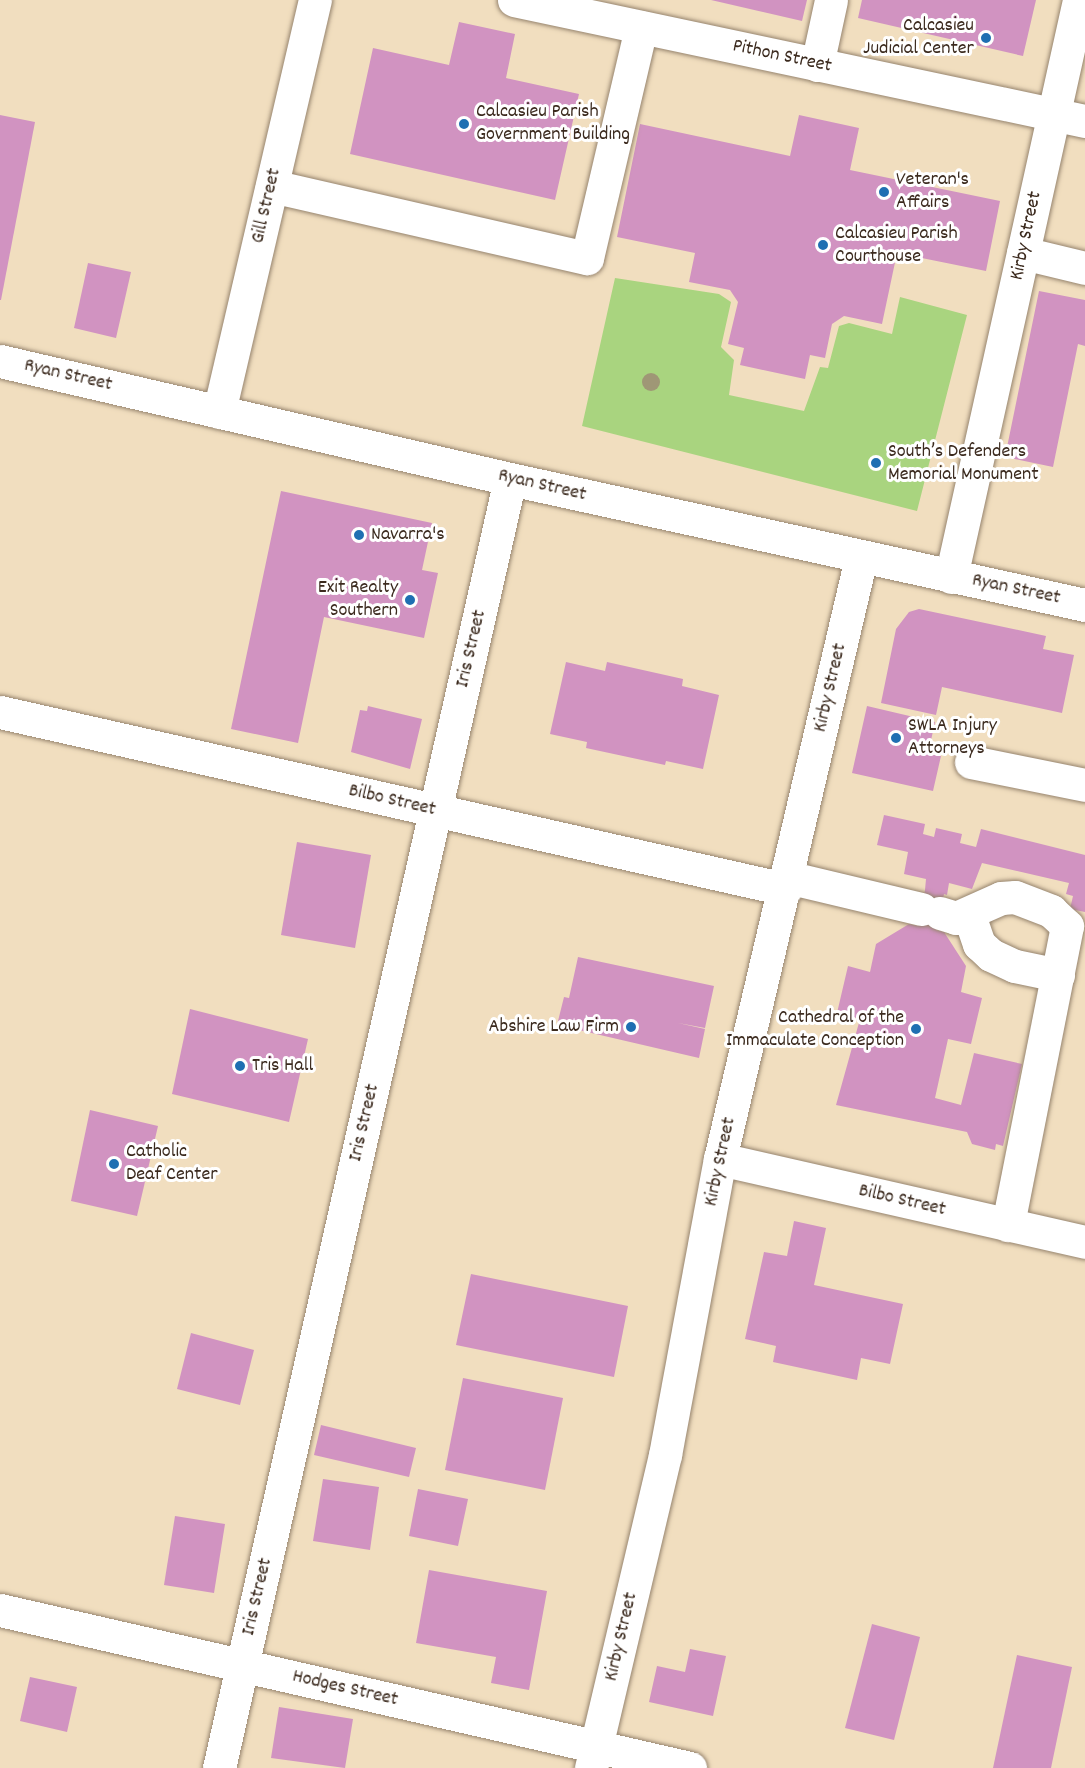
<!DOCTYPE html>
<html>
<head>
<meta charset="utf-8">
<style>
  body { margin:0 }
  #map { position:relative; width:1085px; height:1768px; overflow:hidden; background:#f1debf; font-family:Dekko,sans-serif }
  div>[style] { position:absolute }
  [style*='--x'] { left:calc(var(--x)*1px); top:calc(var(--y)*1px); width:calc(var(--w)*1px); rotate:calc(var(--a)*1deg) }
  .green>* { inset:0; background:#a9d47f }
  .building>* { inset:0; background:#d193c1 }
  .roads { filter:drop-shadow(0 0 2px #96846e) drop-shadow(0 0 2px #96846e) }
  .minor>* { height:33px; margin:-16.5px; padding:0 16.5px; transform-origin:16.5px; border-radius:16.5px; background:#fff }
  .major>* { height:33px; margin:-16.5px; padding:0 16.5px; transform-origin:16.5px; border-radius:16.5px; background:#fff }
  .trees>* { width:18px; height:18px; margin:-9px; border-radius:50%; background:#9f9776 }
  .dots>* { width:16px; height:16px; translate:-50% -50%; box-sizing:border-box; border:3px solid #fff; border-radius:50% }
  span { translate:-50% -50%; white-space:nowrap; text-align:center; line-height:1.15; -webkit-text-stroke:6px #fff; paint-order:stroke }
  .poi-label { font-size:20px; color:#3b2a1e }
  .right { translate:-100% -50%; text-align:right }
  .left { translate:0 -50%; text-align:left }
  .street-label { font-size:20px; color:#3b2a1e }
</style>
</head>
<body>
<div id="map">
  <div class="green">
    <div style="clip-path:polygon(615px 278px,719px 294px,731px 302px,721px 347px,734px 360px,729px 395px,804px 411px,820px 367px,828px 368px,839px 326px,849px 323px,892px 334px,900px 297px,967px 315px,917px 511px,582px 426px)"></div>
  </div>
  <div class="building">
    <div style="clip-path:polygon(711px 0,807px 0,802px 21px)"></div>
    <div style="clip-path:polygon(862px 0,1036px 0,1023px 56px,858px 18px)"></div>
    <div style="clip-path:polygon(459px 22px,515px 34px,506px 78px,579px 94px,555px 200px,350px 154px,373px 48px,449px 65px)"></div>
    <div style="clip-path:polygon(0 115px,35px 122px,1px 300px,0 300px)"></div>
    <div style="clip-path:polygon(799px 115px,859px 128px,850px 170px,1000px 201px,986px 271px,897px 253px,882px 324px,844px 316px,832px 324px,825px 358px,810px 355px,805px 379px,740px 365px,744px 348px,728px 344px,738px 302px,730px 290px,689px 282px,695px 253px,617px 237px,640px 124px,790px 156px)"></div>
    <div style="clip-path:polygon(88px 263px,131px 272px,116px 338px,74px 328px)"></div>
    <div style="clip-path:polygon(1039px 291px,1085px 300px,1085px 346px,1078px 344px,1053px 467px,1005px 457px)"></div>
    <div style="clip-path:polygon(281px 491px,432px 523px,422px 570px,438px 573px,424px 638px,324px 617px,298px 743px,231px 729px)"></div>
    <div style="clip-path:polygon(919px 609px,1046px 636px,1043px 649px,1074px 655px,1062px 713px,942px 687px,936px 715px,881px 703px,896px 629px,909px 612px)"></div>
    <div style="clip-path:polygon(566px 662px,605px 671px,607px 662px,683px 679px,682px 686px,719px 695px,703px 769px,666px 761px,665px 765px,586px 748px,587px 742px,550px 734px)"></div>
    <div style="clip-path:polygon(368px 706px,422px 719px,410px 769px,351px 752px,360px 710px,367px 711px)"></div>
    <div style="clip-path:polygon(867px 706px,935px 722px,928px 754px,941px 756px,933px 791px,852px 773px)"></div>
    <div style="clip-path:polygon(884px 815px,925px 824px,923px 834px,934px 837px,936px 828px,962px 834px,960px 843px,976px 847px,981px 829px,1085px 855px,1085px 912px,1070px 909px,1073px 896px,1066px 894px,1069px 883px,982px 863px,972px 889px,949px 883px,947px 895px,944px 894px,936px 930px,944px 932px,966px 966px,961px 992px,982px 998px,971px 1044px,948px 1039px,935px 1098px,961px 1105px,974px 1053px,1022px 1064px,1003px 1146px,996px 1144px,995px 1150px,972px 1144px,967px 1132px,836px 1105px,860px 1019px,837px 1013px,848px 966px,870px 972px,876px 944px,909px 924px,918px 926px,925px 890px,926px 879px,904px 874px,908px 852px,877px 845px)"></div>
    <div style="clip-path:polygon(297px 842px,371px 855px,355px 948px,281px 935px)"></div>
    <div style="clip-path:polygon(578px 957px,714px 986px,705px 1028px,678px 1023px,705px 1029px,699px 1058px,557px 1025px,564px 997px,569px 998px)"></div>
    <div style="clip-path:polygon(190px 1009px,308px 1039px,289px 1122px,172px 1094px)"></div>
    <div style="clip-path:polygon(90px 1110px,158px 1126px,137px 1216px,71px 1201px)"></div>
    <div style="clip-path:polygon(794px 1221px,826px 1228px,814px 1285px,903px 1304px,890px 1364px,861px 1358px,857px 1380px,773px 1362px,776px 1346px,745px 1339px,764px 1252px,787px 1256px)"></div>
    <div style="clip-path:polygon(471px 1274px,628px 1306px,614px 1377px,456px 1345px)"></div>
    <div style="clip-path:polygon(191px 1333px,254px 1350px,240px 1405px,177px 1389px)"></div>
    <div style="clip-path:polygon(463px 1378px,563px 1398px,545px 1490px,445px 1470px)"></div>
    <div style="clip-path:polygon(321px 1425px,416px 1448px,409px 1477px,314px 1455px)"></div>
    <div style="clip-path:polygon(323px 1479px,379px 1487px,370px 1550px,313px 1541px)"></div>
    <div style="clip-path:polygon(418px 1489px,468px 1499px,458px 1546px,409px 1536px)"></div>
    <div style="clip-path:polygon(175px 1516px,225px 1524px,214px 1593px,164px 1585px)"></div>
    <div style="clip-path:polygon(429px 1570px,547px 1591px,529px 1690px,491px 1683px,496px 1657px,416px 1643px)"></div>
    <div style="clip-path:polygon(872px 1624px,920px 1637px,894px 1740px,845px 1728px)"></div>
    <div style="clip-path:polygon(690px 1649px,726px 1656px,713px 1716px,649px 1702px,657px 1666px,685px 1672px)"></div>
    <div style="clip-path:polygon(1017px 1655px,1072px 1667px,1051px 1768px,993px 1768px)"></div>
    <div style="clip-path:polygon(30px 1677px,77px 1687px,67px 1732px,20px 1721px)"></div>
    <div style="clip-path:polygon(279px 1707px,353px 1719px,345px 1768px,271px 1758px)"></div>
  </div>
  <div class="roads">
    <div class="minor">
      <div style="--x:514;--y:0;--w:584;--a:11.96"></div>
      <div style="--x:817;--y:65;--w:66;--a:-77.8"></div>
      <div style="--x:272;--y:186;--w:323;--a:12.9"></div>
      <div style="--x:587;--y:258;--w:237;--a:-76.8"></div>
      <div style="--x:1023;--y:253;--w:64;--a:13.6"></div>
      <div style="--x:219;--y:412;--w:423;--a:-76.9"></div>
      <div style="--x:951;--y:577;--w:591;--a:-77.49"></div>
      <div style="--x:0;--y:712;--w:805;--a:12.71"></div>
      <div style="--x:971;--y:762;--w:116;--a:11.4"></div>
      <div style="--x:787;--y:877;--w:138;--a:13.4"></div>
      <div style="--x:940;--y:913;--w:17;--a:17"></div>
      <div style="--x:956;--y:918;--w:49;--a:-24"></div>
      <div style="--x:1001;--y:898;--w:14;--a:-4"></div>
      <div style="--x:1015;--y:897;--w:39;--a:21"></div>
      <div style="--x:1051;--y:911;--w:22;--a:43"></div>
      <div style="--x:1067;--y:926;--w:305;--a:101.2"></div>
      <div style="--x:969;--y:915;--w:31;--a:71"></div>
      <div style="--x:979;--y:944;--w:16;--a:43"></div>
      <div style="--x:991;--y:955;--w:26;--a:25"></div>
      <div style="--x:1015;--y:966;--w:44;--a:11.8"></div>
      <div style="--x:720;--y:1159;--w:374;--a:12.8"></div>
      <div style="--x:0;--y:1610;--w:708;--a:12.9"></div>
      <div style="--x:219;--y:1768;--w:1321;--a:-77.28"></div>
      <div style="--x:591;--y:1768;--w:322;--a:-76.7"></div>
      <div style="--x:665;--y:1455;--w:301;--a:-79.5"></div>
      <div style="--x:720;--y:1159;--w:617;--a:-76.8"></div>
    </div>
    <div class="major">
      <div style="--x:0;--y:361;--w:523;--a:13.03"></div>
      <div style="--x:510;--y:479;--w:589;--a:12.36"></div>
    </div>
  </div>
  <div class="trees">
    <div style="left:651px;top:382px"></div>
  </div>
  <div class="dots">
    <div style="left:986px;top:38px;background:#1f6fb2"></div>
    <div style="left:464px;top:124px;background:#1f6fb2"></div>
    <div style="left:884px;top:192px;background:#1f6fb2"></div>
    <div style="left:823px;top:245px;background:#1f6fb2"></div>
    <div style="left:876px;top:463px;background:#1f6fb2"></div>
    <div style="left:359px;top:535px;background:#1f6fb2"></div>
    <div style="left:410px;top:600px;background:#1f6fb2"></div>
    <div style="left:896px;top:738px;background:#1f6fb2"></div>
    <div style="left:631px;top:1027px;background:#1f6fb2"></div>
    <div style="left:916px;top:1029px;background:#1f6fb2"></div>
    <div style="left:240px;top:1066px;background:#1f6fb2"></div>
    <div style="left:114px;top:1164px;background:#1f6fb2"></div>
  </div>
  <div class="poi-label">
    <span class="right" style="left:974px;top:38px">Calcasieu<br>Judicial Center</span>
    <span class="left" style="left:476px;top:124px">Calcasieu Parish<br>Government Building</span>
    <span class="left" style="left:896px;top:192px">Veteran's<br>Affairs</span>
    <span class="left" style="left:835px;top:246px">Calcasieu Parish<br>Courthouse</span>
    <span class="left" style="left:888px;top:464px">South’s Defenders<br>Memorial Monument</span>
    <span class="left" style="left:371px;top:535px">Navarra's</span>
    <span class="right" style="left:398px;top:600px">Exit Realty<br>Southern</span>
    <span class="left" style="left:908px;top:738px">SWLA Injury<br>Attorneys</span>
    <span class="right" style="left:904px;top:1030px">Cathedral of the<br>Immaculate Conception</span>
    <span class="right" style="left:619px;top:1027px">Abshire Law Firm</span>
    <span class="left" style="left:252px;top:1066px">Tris Hall</span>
    <span class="left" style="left:126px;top:1164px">Catholic<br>Deaf Center</span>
  </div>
  <div class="street-label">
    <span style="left:782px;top:57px;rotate:12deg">Pithon Street</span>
    <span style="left:267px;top:206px;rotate:-77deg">Gill Street</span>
    <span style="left:1027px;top:236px;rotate:-78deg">Kirby Street</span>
    <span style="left:68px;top:376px;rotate:13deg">Ryan Street</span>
    <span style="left:542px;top:486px;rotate:13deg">Ryan Street</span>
    <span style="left:1016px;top:590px;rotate:12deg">Ryan Street</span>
    <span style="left:472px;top:649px;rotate:-77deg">Iris Street</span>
    <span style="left:831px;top:688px;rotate:-77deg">Kirby Street</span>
    <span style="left:392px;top:801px;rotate:13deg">Bilbo Street</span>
    <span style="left:365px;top:1123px;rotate:-77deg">Iris Street</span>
    <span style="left:721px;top:1162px;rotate:-78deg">Kirby Street</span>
    <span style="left:902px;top:1201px;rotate:13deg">Bilbo Street</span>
    <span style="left:258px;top:1597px;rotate:-77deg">Iris Street</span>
    <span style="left:622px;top:1637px;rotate:-77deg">Kirby Street</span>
    <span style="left:345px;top:1689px;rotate:13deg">Hodges Street</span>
  </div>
</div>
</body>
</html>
